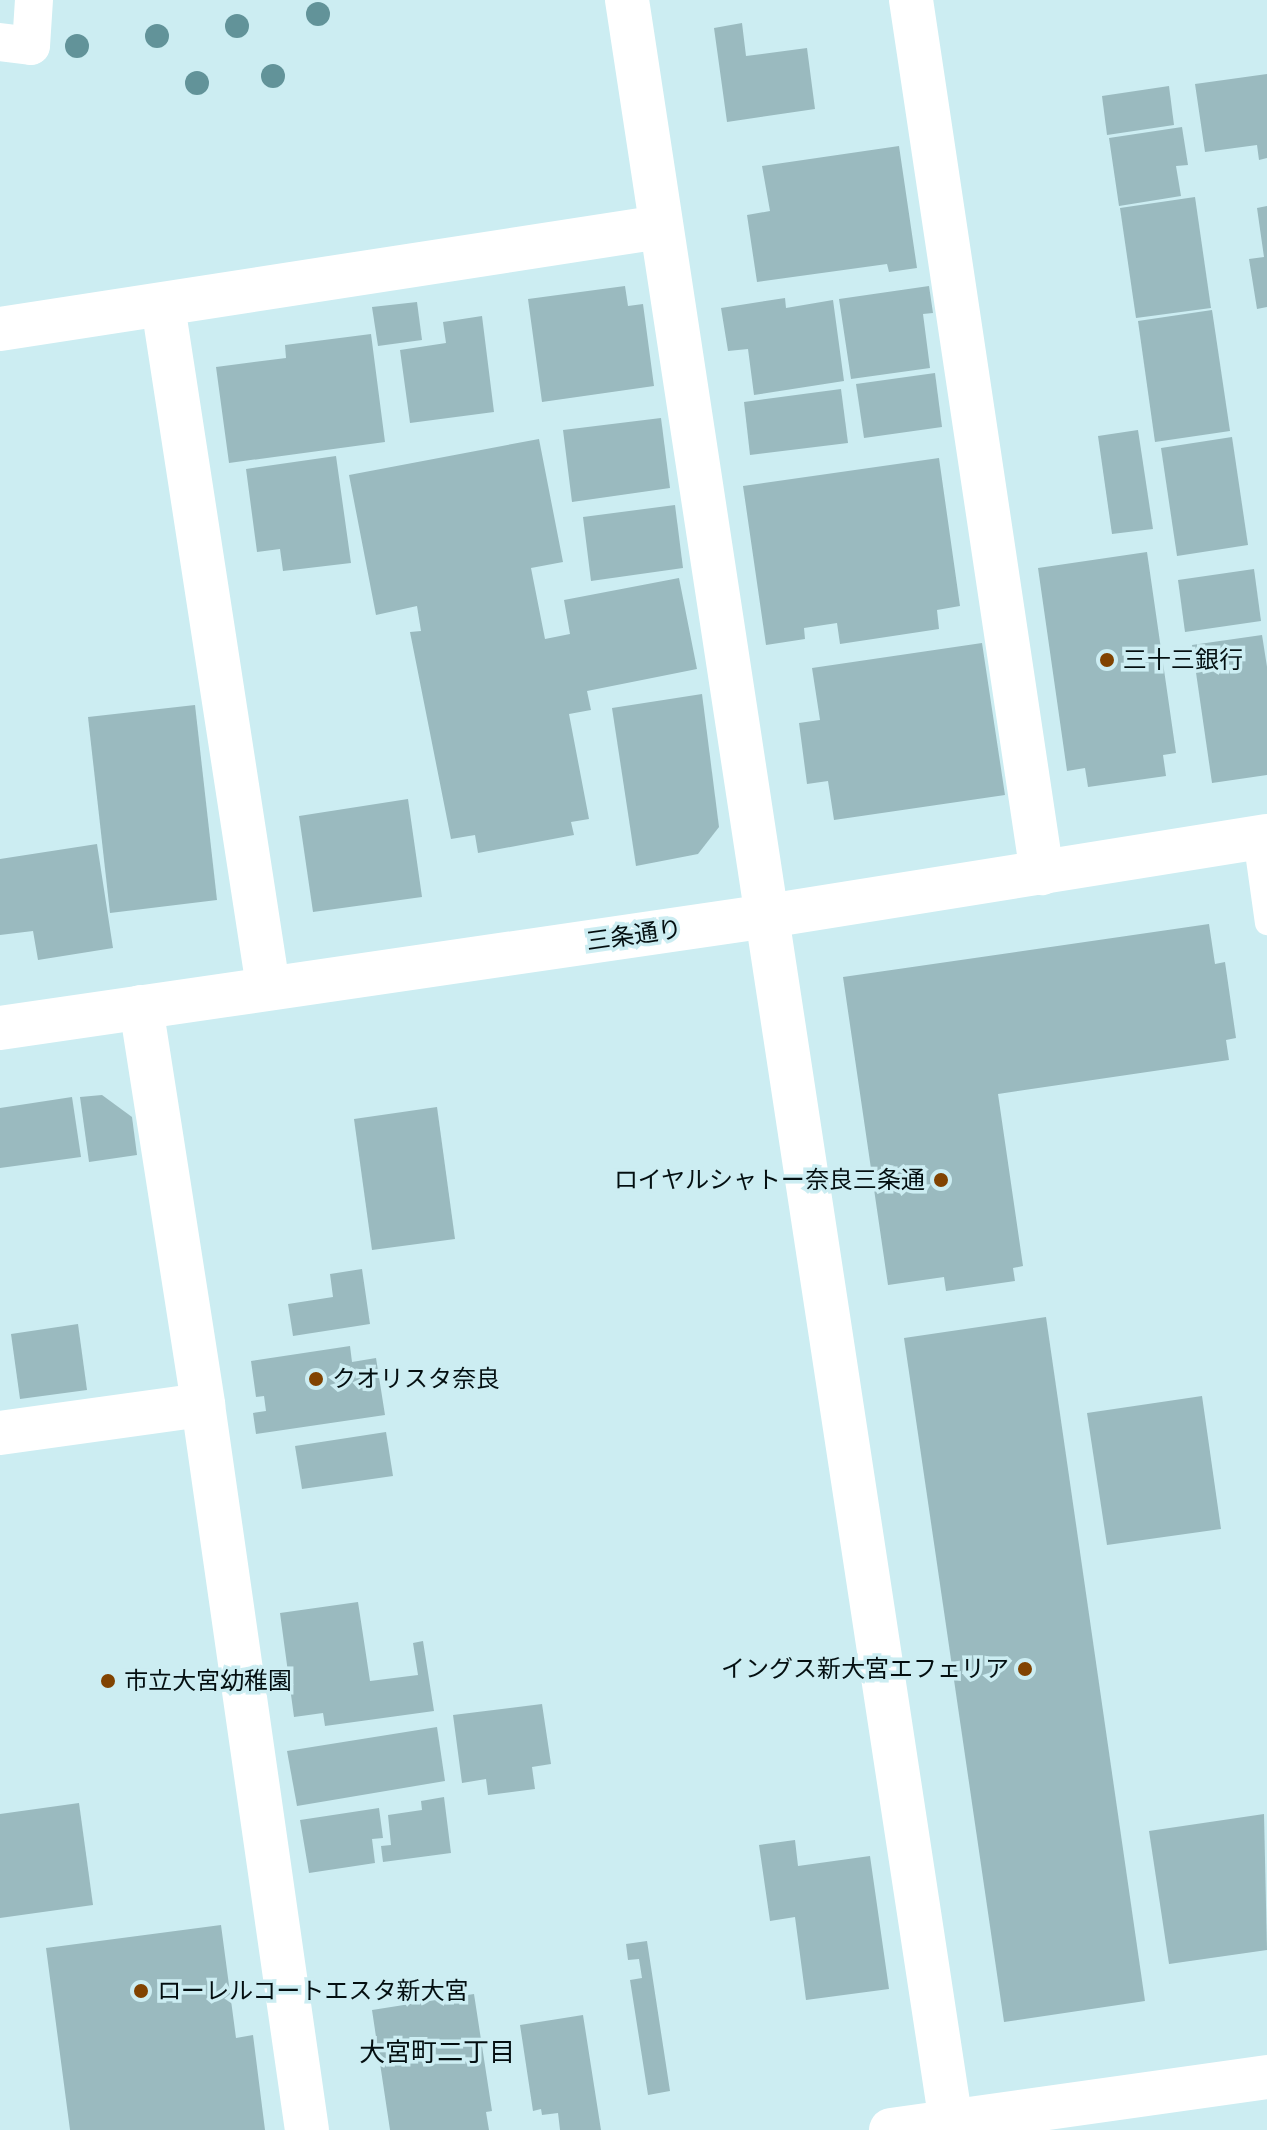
<!DOCTYPE html>
<html>
<head>
<meta charset="utf-8">
<style>
  body { margin:0 }
  #map { position:relative; width:1267px; height:2130px; overflow:hidden; background:#ccedf2; font-family:Mulish,"Noto Sans JP",sans-serif }
  div>[style] { position:absolute }
  [style*='--x'] { left:calc(var(--x)*1px); top:calc(var(--y)*1px); width:calc(var(--w)*1px); rotate:calc(var(--a)*1deg) }
  .building>* { inset:0; background:#9ababf }
  .service>* { height:24px; margin:-12px; padding:0 12px; transform-origin:12px; border-radius:12px; background:#fff }
  .pedestrian>* { height:38px; margin:-19px; padding:0 19px; transform-origin:19px; border-radius:19px; background:#fff }
  .minor>* { height:44px; margin:-22px; padding:0 22px; transform-origin:22px; border-radius:22px; background:#fff }
  .tertiary>* { height:44px; margin:-22px; padding:0 22px; transform-origin:22px; border-radius:22px; background:#fff }
  .trees>* { width:24px; height:24px; margin:-12px; border-radius:50%; background:#629399 }
  .dots>* { width:22px; height:22px; translate:-50% -50%; box-sizing:border-box; border:4px solid #ccedf2; border-radius:50% }
  span { translate:-50% -50%; white-space:nowrap; text-align:center; line-height:1.15; -webkit-text-stroke:7px #ccedf2; paint-order:stroke }
  .poi-label { font-size:24px; color:#040f11 }
  .left { translate:0 -50%; text-align:left }
  .right { translate:-100% -50%; text-align:right }
  .street-label { font-size:24px; color:#040f11 }
  .neighbourhood-label { font-size:26px; color:#040f11 }
</style>
</head>
<body>
<div id="map">
  <div class="building">
    <div style="clip-path:polygon(742px 23px,746px 56px,807px 48px,815px 109px,727px 122px,714px 28px)"></div>
    <div style="clip-path:polygon(1267px 74px,1267px 158px,1259px 160px,1257px 145px,1205px 152px,1195px 84px)"></div>
    <div style="clip-path:polygon(1169px 86px,1174px 125px,1107px 135px,1102px 96px)"></div>
    <div style="clip-path:polygon(1182px 127px,1188px 165px,1176px 166px,1181px 196px,1119px 206px,1109px 138px)"></div>
    <div style="clip-path:polygon(899px 146px,917px 268px,889px 272px,887px 264px,757px 282px,747px 215px,770px 211px,762px 166px)"></div>
    <div style="clip-path:polygon(1195px 197px,1211px 308px,1136px 318px,1120px 208px)"></div>
    <div style="clip-path:polygon(1267px 206px,1267px 307px,1257px 309px,1249px 259px,1264px 257px,1257px 208px)"></div>
    <div style="clip-path:polygon(625px 286px,628px 306px,643px 304px,654px 386px,542px 402px,528px 299px)"></div>
    <div style="clip-path:polygon(929px 286px,933px 313px,923px 314px,930px 368px,851px 379px,839px 299px)"></div>
    <div style="clip-path:polygon(785px 298px,786px 308px,833px 300px,844px 381px,754px 395px,748px 349px,728px 351px,721px 308px)"></div>
    <div style="clip-path:polygon(417px 302px,422px 340px,378px 346px,372px 307px)"></div>
    <div style="clip-path:polygon(1212px 310px,1230px 431px,1155px 442px,1138px 321px)"></div>
    <div style="clip-path:polygon(482px 316px,494px 412px,410px 423px,400px 350px,446px 343px,443px 322px)"></div>
    <div style="clip-path:polygon(371px 334px,385px 442px,229px 463px,216px 367px,286px 358px,285px 345px)"></div>
    <div style="clip-path:polygon(935px 373px,942px 427px,864px 438px,856px 384px)"></div>
    <div style="clip-path:polygon(841px 389px,848px 443px,750px 455px,744px 402px)"></div>
    <div style="clip-path:polygon(661px 418px,670px 488px,572px 502px,563px 430px)"></div>
    <div style="clip-path:polygon(1138px 430px,1153px 529px,1112px 534px,1098px 436px)"></div>
    <div style="clip-path:polygon(1232px 437px,1248px 545px,1177px 556px,1161px 448px)"></div>
    <div style="clip-path:polygon(539px 439px,563px 562px,531px 568px,545px 639px,570px 634px,564px 600px,679px 578px,697px 669px,587px 691px,591px 710px,569px 714px,589px 819px,571px 822px,574px 835px,478px 853px,475px 835px,451px 839px,410px 632px,421px 631px,417px 606px,376px 615px,349px 475px)"></div>
    <div style="clip-path:polygon(336px 456px,351px 563px,283px 571px,280px 549px,257px 552px,246px 469px)"></div>
    <div style="clip-path:polygon(939px 458px,960px 606px,937px 610px,939px 629px,840px 644px,837px 623px,804px 628px,805px 639px,766px 645px,743px 486px)"></div>
    <div style="clip-path:polygon(675px 505px,683px 568px,591px 581px,583px 517px)"></div>
    <div style="clip-path:polygon(1147px 552px,1176px 753px,1163px 755px,1166px 776px,1088px 787px,1085px 768px,1067px 771px,1038px 568px)"></div>
    <div style="clip-path:polygon(1254px 569px,1261px 621px,1185px 632px,1178px 580px)"></div>
    <div style="clip-path:polygon(1262px 635px,1267px 667px,1267px 775px,1212px 783px,1192px 645px)"></div>
    <div style="clip-path:polygon(982px 643px,1005px 795px,834px 820px,828px 781px,807px 784px,799px 723px,820px 720px,812px 668px)"></div>
    <div style="clip-path:polygon(702px 694px,719px 827px,698px 854px,636px 866px,612px 708px)"></div>
    <div style="clip-path:polygon(195px 705px,217px 900px,110px 913px,88px 717px)"></div>
    <div style="clip-path:polygon(408px 799px,422px 897px,313px 912px,299px 816px)"></div>
    <div style="clip-path:polygon(97px 844px,113px 948px,38px 960px,33px 931px,0 935px,0 859px)"></div>
    <div style="clip-path:polygon(1209px 924px,1215px 964px,1225px 962px,1236px 1038px,1226px 1040px,1229px 1060px,998px 1094px,1023px 1266px,1013px 1268px,1015px 1281px,946px 1291px,944px 1277px,888px 1285px,843px 977px)"></div>
    <div style="clip-path:polygon(102px 1095px,132px 1117px,137px 1155px,89px 1162px,80px 1097px)"></div>
    <div style="clip-path:polygon(72px 1097px,81px 1157px,0 1168px,0 1108px)"></div>
    <div style="clip-path:polygon(437px 1107px,455px 1239px,372px 1250px,354px 1119px)"></div>
    <div style="clip-path:polygon(362px 1269px,370px 1324px,293px 1336px,288px 1304px,333px 1297px,330px 1274px)"></div>
    <div style="clip-path:polygon(1046px 1317px,1145px 2001px,1004px 2022px,904px 1338px)"></div>
    <div style="clip-path:polygon(78px 1324px,87px 1390px,20px 1399px,11px 1334px)"></div>
    <div style="clip-path:polygon(350px 1346px,352px 1362px,376px 1358px,385px 1415px,256px 1434px,253px 1413px,266px 1411px,264px 1396px,256px 1397px,251px 1361px)"></div>
    <div style="clip-path:polygon(1202px 1396px,1221px 1529px,1107px 1545px,1087px 1413px)"></div>
    <div style="clip-path:polygon(386px 1432px,393px 1476px,302px 1489px,295px 1446px)"></div>
    <div style="clip-path:polygon(358px 1602px,370px 1681px,418px 1675px,413px 1643px,423px 1641px,434px 1711px,325px 1726px,323px 1713px,294px 1717px,280px 1613px)"></div>
    <div style="clip-path:polygon(542px 1704px,551px 1764px,532px 1767px,535px 1789px,488px 1795px,486px 1779px,462px 1783px,453px 1715px)"></div>
    <div style="clip-path:polygon(437px 1727px,445px 1781px,297px 1806px,287px 1751px)"></div>
    <div style="clip-path:polygon(444px 1797px,451px 1853px,383px 1862px,381px 1846px,391px 1845px,388px 1815px,422px 1810px,421px 1801px)"></div>
    <div style="clip-path:polygon(79px 1803px,93px 1905px,0 1918px,0 1814px)"></div>
    <div style="clip-path:polygon(379px 1808px,383px 1838px,372px 1839px,375px 1863px,309px 1873px,300px 1820px)"></div>
    <div style="clip-path:polygon(1264px 1814px,1267px 1950px,1169px 1964px,1149px 1831px)"></div>
    <div style="clip-path:polygon(795px 1840px,798px 1866px,870px 1856px,889px 1989px,806px 2000px,795px 1917px,770px 1921px,759px 1845px)"></div>
    <div style="clip-path:polygon(221px 1925px,236px 2038px,253px 2035px,265px 2130px,70px 2130px,46px 1948px)"></div>
    <div style="clip-path:polygon(647px 1941px,670px 2091px,648px 2095px,630px 1980px,642px 1978px,639px 1959px,628px 1960px,626px 1944px)"></div>
    <div style="clip-path:polygon(474px 1994px,492px 2111px,486px 2112px,489px 2130px,390px 2130px,372px 2010px)"></div>
    <div style="clip-path:polygon(583px 2015px,601px 2130px,560px 2130px,558px 2113px,542px 2115px,541px 2109px,533px 2111px,520px 2025px)"></div>
  </div>
  <div class="service">
    <div style="--x:1255;--y:838;--w:86;--a:82"></div>
  </div>
  <div class="pedestrian">
    <div style="--x:0;--y:42;--w:31;--a:7"></div>
    <div style="--x:31;--y:46;--w:46;--a:-86.3"></div>
  </div>
  <div class="minor">
    <div style="--x:627;--y:0;--w:2155;--a:81.32"></div>
    <div style="--x:911;--y:0;--w:883;--a:81.47"></div>
    <div style="--x:163;--y:306;--w:689;--a:81.23"></div>
    <div style="--x:0;--y:329;--w:668;--a:-8.79"></div>
    <div style="--x:141;--y:1007;--w:403;--a:81.1"></div>
    <div style="--x:203;--y:1405;--w:732;--a:81.84"></div>
    <div style="--x:0;--y:1433;--w:205;--a:-7.9"></div>
    <div style="--x:891;--y:2130;--w:380;--a:-8"></div>
  </div>
  <div class="tertiary">
    <div style="--x:0;--y:1028;--w:776;--a:-8.3"></div>
    <div style="--x:768;--y:916;--w:505;--a:-9.11"></div>
  </div>
  <div class="trees">
    <div style="left:318px;top:14px"></div>
    <div style="left:237px;top:26px"></div>
    <div style="left:157px;top:36px"></div>
    <div style="left:77px;top:46px"></div>
    <div style="left:273px;top:76px"></div>
    <div style="left:197px;top:83px"></div>
  </div>
  <div class="dots">
    <div style="left:1107px;top:660px;background:#814301"></div>
    <div style="left:941px;top:1180px;background:#814301"></div>
    <div style="left:316px;top:1379px;background:#814301"></div>
    <div style="left:1025px;top:1669px;background:#814301"></div>
    <div style="left:108px;top:1681px;background:#814301"></div>
    <div style="left:141px;top:1991px;background:#814301"></div>
  </div>
  <div class="poi-label">
    <span class="left" style="left:1123px;top:660px">三十三銀行</span>
    <span class="right" style="left:925px;top:1180px">ロイヤルシャトー奈良三条通</span>
    <span class="left" style="left:332px;top:1379px">クオリスタ奈良</span>
    <span class="right" style="left:1009px;top:1669px">イングス新大宮エフェリア</span>
    <span class="left" style="left:124px;top:1681px">市立大宮幼稚園</span>
    <span class="left" style="left:157px;top:1991px">ローレルコートエスタ新大宮</span>
  </div>
  <div class="street-label">
    <span style="left:634px;top:935px;rotate:-8deg">三条通り</span>
  </div>
  <div class="neighbourhood-label">
    <span style="left:437px;top:2052px">大宮町二丁目</span>
  </div>
</div>
</body>
</html>
